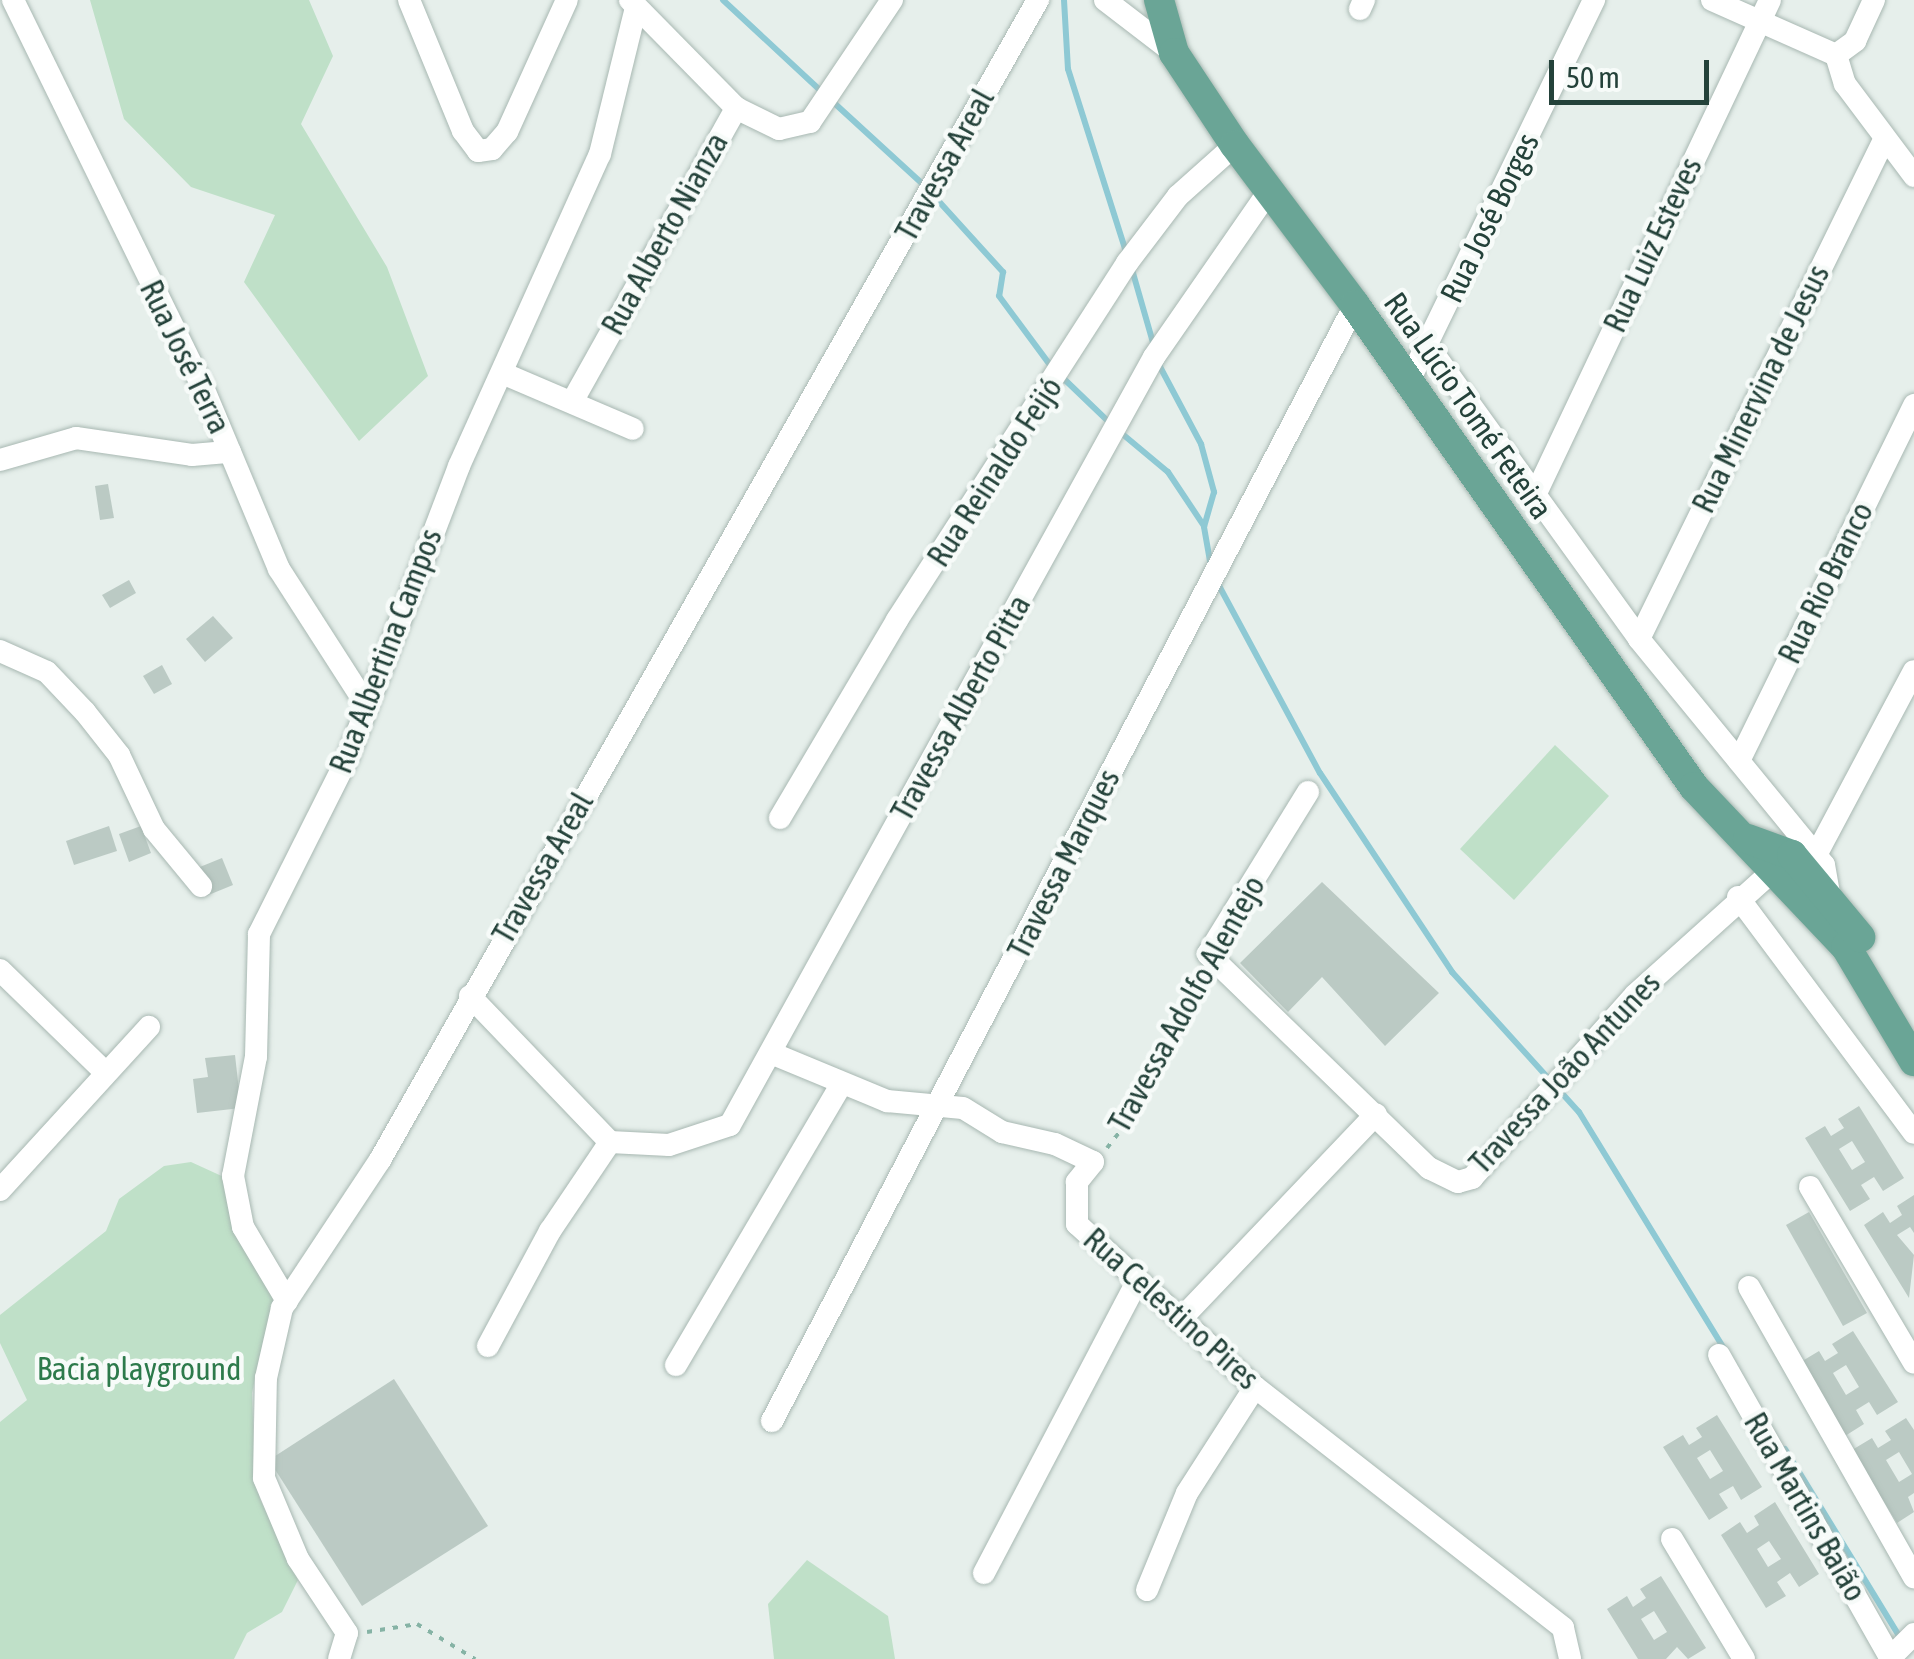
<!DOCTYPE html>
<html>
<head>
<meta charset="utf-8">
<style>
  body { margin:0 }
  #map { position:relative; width:1914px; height:1659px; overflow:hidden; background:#e6efeb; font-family:"Asap Condensed",sans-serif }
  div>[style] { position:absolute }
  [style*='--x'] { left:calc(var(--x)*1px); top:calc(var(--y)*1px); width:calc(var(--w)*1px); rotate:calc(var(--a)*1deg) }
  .green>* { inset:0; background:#bfe0c8 }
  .stream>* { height:6px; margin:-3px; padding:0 3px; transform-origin:3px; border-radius:3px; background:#8ec9d4 }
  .building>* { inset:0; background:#bbcac4 }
  .path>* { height:4px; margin-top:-2px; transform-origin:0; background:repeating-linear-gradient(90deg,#86b3a5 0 5px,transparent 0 13px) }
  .roads { filter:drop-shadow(0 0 2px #a8b8b2) drop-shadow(0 0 2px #a8b8b2) }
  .minor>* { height:22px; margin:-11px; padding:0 11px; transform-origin:11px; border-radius:11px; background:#fff }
  .major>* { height:30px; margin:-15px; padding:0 15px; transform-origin:15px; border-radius:15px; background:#6aa596 }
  span { translate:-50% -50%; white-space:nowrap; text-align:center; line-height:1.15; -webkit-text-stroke:9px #f7fbf9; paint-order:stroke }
  .street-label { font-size:32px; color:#24423a }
  .park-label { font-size:32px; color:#2d7a4b }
  .scale { position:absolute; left:1549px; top:60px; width:160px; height:45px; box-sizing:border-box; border:5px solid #24423a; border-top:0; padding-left:12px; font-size:30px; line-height:35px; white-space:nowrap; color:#24423a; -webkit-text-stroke:8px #f7fbf9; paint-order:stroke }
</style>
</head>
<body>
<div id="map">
  <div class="green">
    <div style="clip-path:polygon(90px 0,309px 0,333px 56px,301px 124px,387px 267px,428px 376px,359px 441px,244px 282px,275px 215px,191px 187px,124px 119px)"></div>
    <div style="clip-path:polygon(1555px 745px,1609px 796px,1514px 900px,1460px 849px)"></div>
    <div style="clip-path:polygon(191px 1162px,226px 1178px,281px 1308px,264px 1337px,252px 1393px,254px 1450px,260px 1499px,298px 1580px,282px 1612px,247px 1633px,234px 1659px,0 1659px,0 1422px,27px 1400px,0 1343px,0 1315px,106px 1231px,119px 1199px,164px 1166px)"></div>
    <div style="clip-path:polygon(807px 1560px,888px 1616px,895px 1659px,774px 1659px,768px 1604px)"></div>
  </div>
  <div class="stream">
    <div style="--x:723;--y:0;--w:137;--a:42.9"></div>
    <div style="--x:1064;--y:0;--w:69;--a:86.7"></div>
    <div style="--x:1068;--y:69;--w:195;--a:72.4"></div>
    <div style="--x:832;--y:101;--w:127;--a:42.5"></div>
    <div style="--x:934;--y:196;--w:103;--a:47.8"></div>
    <div style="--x:1003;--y:272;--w:24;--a:99"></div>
    <div style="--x:999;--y:296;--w:91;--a:53.5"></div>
    <div style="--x:1131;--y:266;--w:83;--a:74"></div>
    <div style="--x:1158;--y:363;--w:92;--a:62"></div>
    <div style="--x:1201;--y:444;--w:50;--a:74.8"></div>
    <div style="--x:1214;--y:492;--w:36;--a:106"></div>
    <div style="--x:1204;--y:527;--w:39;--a:80"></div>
    <div style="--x:1062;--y:377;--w:68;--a:43.8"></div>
    <div style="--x:1120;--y:432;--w:62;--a:39.8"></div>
    <div style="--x:1168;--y:472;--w:65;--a:56.3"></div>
    <div style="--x:1217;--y:582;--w:217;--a:61.7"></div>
    <div style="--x:1320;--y:773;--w:239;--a:56.4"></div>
    <div style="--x:1452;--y:972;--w:146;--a:47.8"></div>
    <div style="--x:1559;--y:1090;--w:30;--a:48"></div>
    <div style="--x:1579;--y:1112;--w:278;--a:58.5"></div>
    <div style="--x:1785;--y:1449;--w:223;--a:58.6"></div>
  </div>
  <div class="building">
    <div style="clip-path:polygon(108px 484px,114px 518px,100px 520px,95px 486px)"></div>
    <div style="clip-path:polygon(129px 580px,136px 593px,110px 608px,102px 595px)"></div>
    <div style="clip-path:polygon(213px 616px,233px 638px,205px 662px,186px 639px)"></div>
    <div style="clip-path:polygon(162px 665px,172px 684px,154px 694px,143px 676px)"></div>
    <div style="clip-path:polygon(109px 826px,117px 851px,74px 865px,66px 841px)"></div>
    <div style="clip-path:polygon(141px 826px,151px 853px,129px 862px,119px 834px)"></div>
    <div style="clip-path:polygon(222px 858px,233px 885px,206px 896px,195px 869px)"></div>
    <div style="clip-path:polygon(1322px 882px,1439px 993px,1385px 1046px,1322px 977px,1288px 1012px,1240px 963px)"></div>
    <div style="clip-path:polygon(235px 1055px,241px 1108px,197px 1113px,193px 1079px,208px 1077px,205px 1058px)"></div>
    <div style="clip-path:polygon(evenodd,1859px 1106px,1904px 1178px,1883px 1191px,1874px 1177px,1861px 1185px,1870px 1199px,1850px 1211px,1805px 1138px,1825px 1126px,1831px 1136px,1844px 1128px,1838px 1119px,1859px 1106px,1852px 1141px,1865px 1162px,1852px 1170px,1839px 1149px,1852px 1141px)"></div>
    <div style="clip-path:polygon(1914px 1195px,1914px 1233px,1910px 1227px,1897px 1235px,1914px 1255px,1909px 1298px,1864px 1225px,1883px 1212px,1890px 1223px,1902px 1215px,1897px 1206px)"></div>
    <div style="clip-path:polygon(1809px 1212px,1867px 1313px,1843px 1326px,1786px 1225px)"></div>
    <div style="clip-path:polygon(evenodd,1853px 1331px,1898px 1402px,1877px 1415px,1869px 1402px,1856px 1410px,1864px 1424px,1845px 1436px,1799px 1363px,1819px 1351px,1825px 1361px,1838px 1353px,1832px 1344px,1853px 1331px,1846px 1365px,1859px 1387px,1846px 1395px,1833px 1373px,1846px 1365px)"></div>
    <div style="clip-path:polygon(394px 1379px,488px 1526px,362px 1606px,269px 1460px)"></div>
    <div style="clip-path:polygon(evenodd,1717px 1415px,1762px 1487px,1741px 1500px,1733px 1486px,1719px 1494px,1728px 1508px,1709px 1520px,1663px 1447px,1683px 1435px,1689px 1445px,1702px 1437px,1696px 1428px,1717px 1415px,1710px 1450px,1723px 1471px,1710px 1479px,1697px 1458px,1710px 1450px)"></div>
    <div style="clip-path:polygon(evenodd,1906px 1418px,1914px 1430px,1914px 1493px,1908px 1497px,1914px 1512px,1897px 1523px,1852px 1450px,1872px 1438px,1878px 1448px,1891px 1440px,1885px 1431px,1906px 1418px,1899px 1452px,1912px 1474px,1899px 1482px,1886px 1460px,1899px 1452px)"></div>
    <div style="clip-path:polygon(evenodd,1775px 1502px,1819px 1574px,1799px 1587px,1790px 1573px,1777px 1582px,1786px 1596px,1766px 1608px,1721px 1535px,1740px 1522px,1747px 1533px,1759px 1525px,1754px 1516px,1775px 1502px,1769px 1541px,1781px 1559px,1768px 1567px,1757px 1549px,1769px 1541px)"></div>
    <div style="clip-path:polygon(evenodd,1661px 1576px,1706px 1648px,1688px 1659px,1677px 1647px,1666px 1659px,1638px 1659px,1607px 1609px,1627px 1596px,1633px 1607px,1646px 1598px,1640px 1589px,1661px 1576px,1654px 1611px,1667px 1632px,1654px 1640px,1641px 1619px,1654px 1611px)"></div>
  </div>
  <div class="path">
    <div style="--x:1107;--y:1148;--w:36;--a:-52"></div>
    <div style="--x:1129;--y:1120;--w:159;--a:-64.7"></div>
    <div style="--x:367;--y:1632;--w:51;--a:-9.1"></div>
    <div style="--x:417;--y:1624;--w:68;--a:31.1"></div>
  </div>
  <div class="roads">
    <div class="minor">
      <div style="--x:13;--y:0;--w:429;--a:63.9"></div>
      <div style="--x:202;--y:385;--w:199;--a:67.3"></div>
      <div style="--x:279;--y:569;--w:163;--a:57.3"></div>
      <div style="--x:409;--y:0;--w:142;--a:67.6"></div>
      <div style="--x:463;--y:131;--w:25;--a:53"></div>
      <div style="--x:478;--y:151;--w:14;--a:-8"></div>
      <div style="--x:492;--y:149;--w:23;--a:-49"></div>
      <div style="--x:507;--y:132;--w:145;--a:-65.6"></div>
      <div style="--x:630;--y:0;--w:151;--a:45.5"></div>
      <div style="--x:1105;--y:0;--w:87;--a:37.5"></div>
      <div style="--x:1712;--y:0;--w:136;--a:23.9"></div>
      <div style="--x:1836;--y:55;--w:24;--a:-36"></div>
      <div style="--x:1855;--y:41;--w:45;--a:-65.1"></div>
      <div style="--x:1360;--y:9;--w:10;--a:-66"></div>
      <div style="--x:1836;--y:55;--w:30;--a:73"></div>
      <div style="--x:1845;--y:84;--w:115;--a:53.1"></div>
      <div style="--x:1428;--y:346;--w:361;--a:54.2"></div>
      <div style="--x:1639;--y:639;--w:292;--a:50.7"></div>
      <div style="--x:1824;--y:865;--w:35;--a:80"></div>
      <div style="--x:502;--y:373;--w:142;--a:23.1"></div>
      <div style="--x:1409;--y:381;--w:424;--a:-64.1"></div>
      <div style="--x:572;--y:402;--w:337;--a:-60.8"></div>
      <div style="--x:736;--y:108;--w:48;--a:26"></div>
      <div style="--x:779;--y:129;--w:32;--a:-13"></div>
      <div style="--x:810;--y:122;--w:147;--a:-56.1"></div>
      <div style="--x:0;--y:460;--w:79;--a:-16.1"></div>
      <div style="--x:76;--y:438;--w:117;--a:8.3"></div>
      <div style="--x:192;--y:455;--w:38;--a:-5"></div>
      <div style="--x:1537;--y:491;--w:543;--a:-64.61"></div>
      <div style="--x:1639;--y:639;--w:556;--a:-63.85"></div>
      <div style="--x:0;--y:651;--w:51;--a:24.1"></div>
      <div style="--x:47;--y:672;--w:55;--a:46.5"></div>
      <div style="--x:85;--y:712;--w:55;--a:51.7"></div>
      <div style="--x:119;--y:755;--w:82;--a:64.7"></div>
      <div style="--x:154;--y:829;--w:74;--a:50.5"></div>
      <div style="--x:1739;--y:761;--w:397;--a:-63.8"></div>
      <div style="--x:1308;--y:792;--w:190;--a:121.7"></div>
      <div style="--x:1208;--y:954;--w:308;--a:44.1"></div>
      <div style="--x:1429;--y:1168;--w:32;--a:26"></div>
      <div style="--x:1458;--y:1182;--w:15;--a:-16"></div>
      <div style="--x:1472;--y:1178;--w:245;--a:-48.3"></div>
      <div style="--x:1635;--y:995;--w:202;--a:-42"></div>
      <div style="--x:780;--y:818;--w:230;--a:-59.4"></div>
      <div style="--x:897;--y:620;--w:425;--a:-57.2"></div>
      <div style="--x:1127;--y:263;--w:84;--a:-52.7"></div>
      <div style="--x:1178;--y:196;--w:76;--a:-41.8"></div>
      <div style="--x:1816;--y:855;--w:208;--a:-62"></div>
      <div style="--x:1738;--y:897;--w:294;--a:53.3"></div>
      <div style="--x:0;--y:970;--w:145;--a:44.2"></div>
      <div style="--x:470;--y:996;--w:202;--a:46.2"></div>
      <div style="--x:610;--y:1142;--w:59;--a:2.9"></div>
      <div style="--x:669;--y:1145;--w:64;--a:-18.2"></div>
      <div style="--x:730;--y:1125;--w:877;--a:-61.1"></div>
      <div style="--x:1154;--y:357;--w:202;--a:-55.3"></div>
      <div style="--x:771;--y:1053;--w:126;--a:22.5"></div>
      <div style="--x:887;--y:1101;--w:76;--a:5.3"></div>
      <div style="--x:963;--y:1108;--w:46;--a:31.6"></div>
      <div style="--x:1002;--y:1132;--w:54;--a:12.8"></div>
      <div style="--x:1055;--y:1144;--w:42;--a:25.3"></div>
      <div style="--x:1093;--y:1162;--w:26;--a:129"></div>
      <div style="--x:1077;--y:1182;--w:42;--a:90"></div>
      <div style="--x:1077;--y:1224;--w:241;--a:42.5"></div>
      <div style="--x:1255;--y:1387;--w:391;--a:38"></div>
      <div style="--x:1563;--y:1628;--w:32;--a:77"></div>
      <div style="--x:1810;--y:1187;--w:204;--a:59.4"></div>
      <div style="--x:0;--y:1190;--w:221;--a:-47.6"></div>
      <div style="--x:1749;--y:1287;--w:334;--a:60.4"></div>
      <div style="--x:287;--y:1301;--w:86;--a:-120.7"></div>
      <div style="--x:243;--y:1227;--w:52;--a:-101.1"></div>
      <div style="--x:233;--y:1176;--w:121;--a:-79.1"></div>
      <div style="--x:256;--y:1057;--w:123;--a:-88.6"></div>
      <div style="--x:259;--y:934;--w:198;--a:-63.3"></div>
      <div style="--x:348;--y:757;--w:311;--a:-69.1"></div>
      <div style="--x:459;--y:466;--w:342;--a:-65.7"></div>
      <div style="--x:600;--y:154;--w:151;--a:-76.2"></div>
      <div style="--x:1180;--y:1320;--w:284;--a:-46.4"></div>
      <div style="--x:488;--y:1346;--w:131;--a:-61.7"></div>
      <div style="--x:550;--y:1231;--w:107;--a:-56"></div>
      <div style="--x:1719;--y:1355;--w:349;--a:60.5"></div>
      <div style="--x:676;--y:1365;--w:325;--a:-59.5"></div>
      <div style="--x:772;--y:1421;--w:1259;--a:-62.42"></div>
      <div style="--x:1672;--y:1539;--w:140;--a:59"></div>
      <div style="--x:984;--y:1573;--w:330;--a:-62.3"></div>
      <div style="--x:1147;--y:1590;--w:105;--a:-67.6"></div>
      <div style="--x:1187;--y:1493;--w:126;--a:-57.3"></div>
      <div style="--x:1890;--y:1658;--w:34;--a:-45"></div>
      <div style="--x:339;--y:1659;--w:27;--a:-73"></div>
      <div style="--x:347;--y:1633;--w:89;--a:-123.5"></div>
      <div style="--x:298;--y:1559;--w:88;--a:-112.8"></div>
      <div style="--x:264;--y:1478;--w:100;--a:-88.9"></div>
      <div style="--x:266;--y:1378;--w:72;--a:-77.1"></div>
      <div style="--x:282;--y:1308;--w:178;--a:-56.5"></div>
      <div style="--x:380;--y:1160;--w:1334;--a:-60.44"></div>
    </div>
    <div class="major">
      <div style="--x:1159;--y:0;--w:55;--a:74.2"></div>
      <div style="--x:1174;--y:53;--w:110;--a:56.5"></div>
      <div style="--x:1235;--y:145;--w:200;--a:53.1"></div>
      <div style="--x:1355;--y:305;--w:589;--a:54.88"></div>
      <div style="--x:1694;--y:787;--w:221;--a:46.5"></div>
      <div style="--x:1846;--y:947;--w:133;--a:59.2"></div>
      <div style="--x:1748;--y:839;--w:47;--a:20"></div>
      <div style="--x:1792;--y:855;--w:107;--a:50.3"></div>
    </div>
  </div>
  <div class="street-label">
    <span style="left:945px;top:165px;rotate:-61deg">Travessa Areal</span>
    <span style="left:1490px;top:218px;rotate:-64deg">Rua José Borges</span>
    <span style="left:665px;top:234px;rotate:-61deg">Rua Alberto Nianza</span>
    <span style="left:1653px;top:245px;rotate:-65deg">Rua Luiz Esteves</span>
    <span style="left:185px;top:357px;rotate:64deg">Rua José Terra</span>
    <span style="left:1761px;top:389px;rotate:-64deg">Rua Minervina de Jesus</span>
    <span style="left:1468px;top:406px;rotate:55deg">Rua Lúcio Tomé Feteira</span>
    <span style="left:995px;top:472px;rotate:-57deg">Rua Reinaldo Feijó</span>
    <span style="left:1826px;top:583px;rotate:-64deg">Rua Rio Branco</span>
    <span style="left:386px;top:651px;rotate:-69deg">Rua Albertina Campos</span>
    <span style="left:961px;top:708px;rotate:-61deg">Travessa Alberto Pitta</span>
    <span style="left:1064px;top:864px;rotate:-63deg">Travessa Marques</span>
    <span style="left:543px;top:868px;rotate:-60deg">Travessa Areal</span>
    <span style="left:1187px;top:1004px;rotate:-61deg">Travessa Adolfo Alentejo</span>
    <span style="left:1565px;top:1073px;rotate:-47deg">Travessa João Antunes</span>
    <span style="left:1171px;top:1309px;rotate:42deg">Rua Celestino Pires</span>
    <span style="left:1805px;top:1507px;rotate:60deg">Rua Martins Baião</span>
  </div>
  <div class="park-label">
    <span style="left:139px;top:1369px">Bacia playground</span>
  </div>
  <div class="scale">50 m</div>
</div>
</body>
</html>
